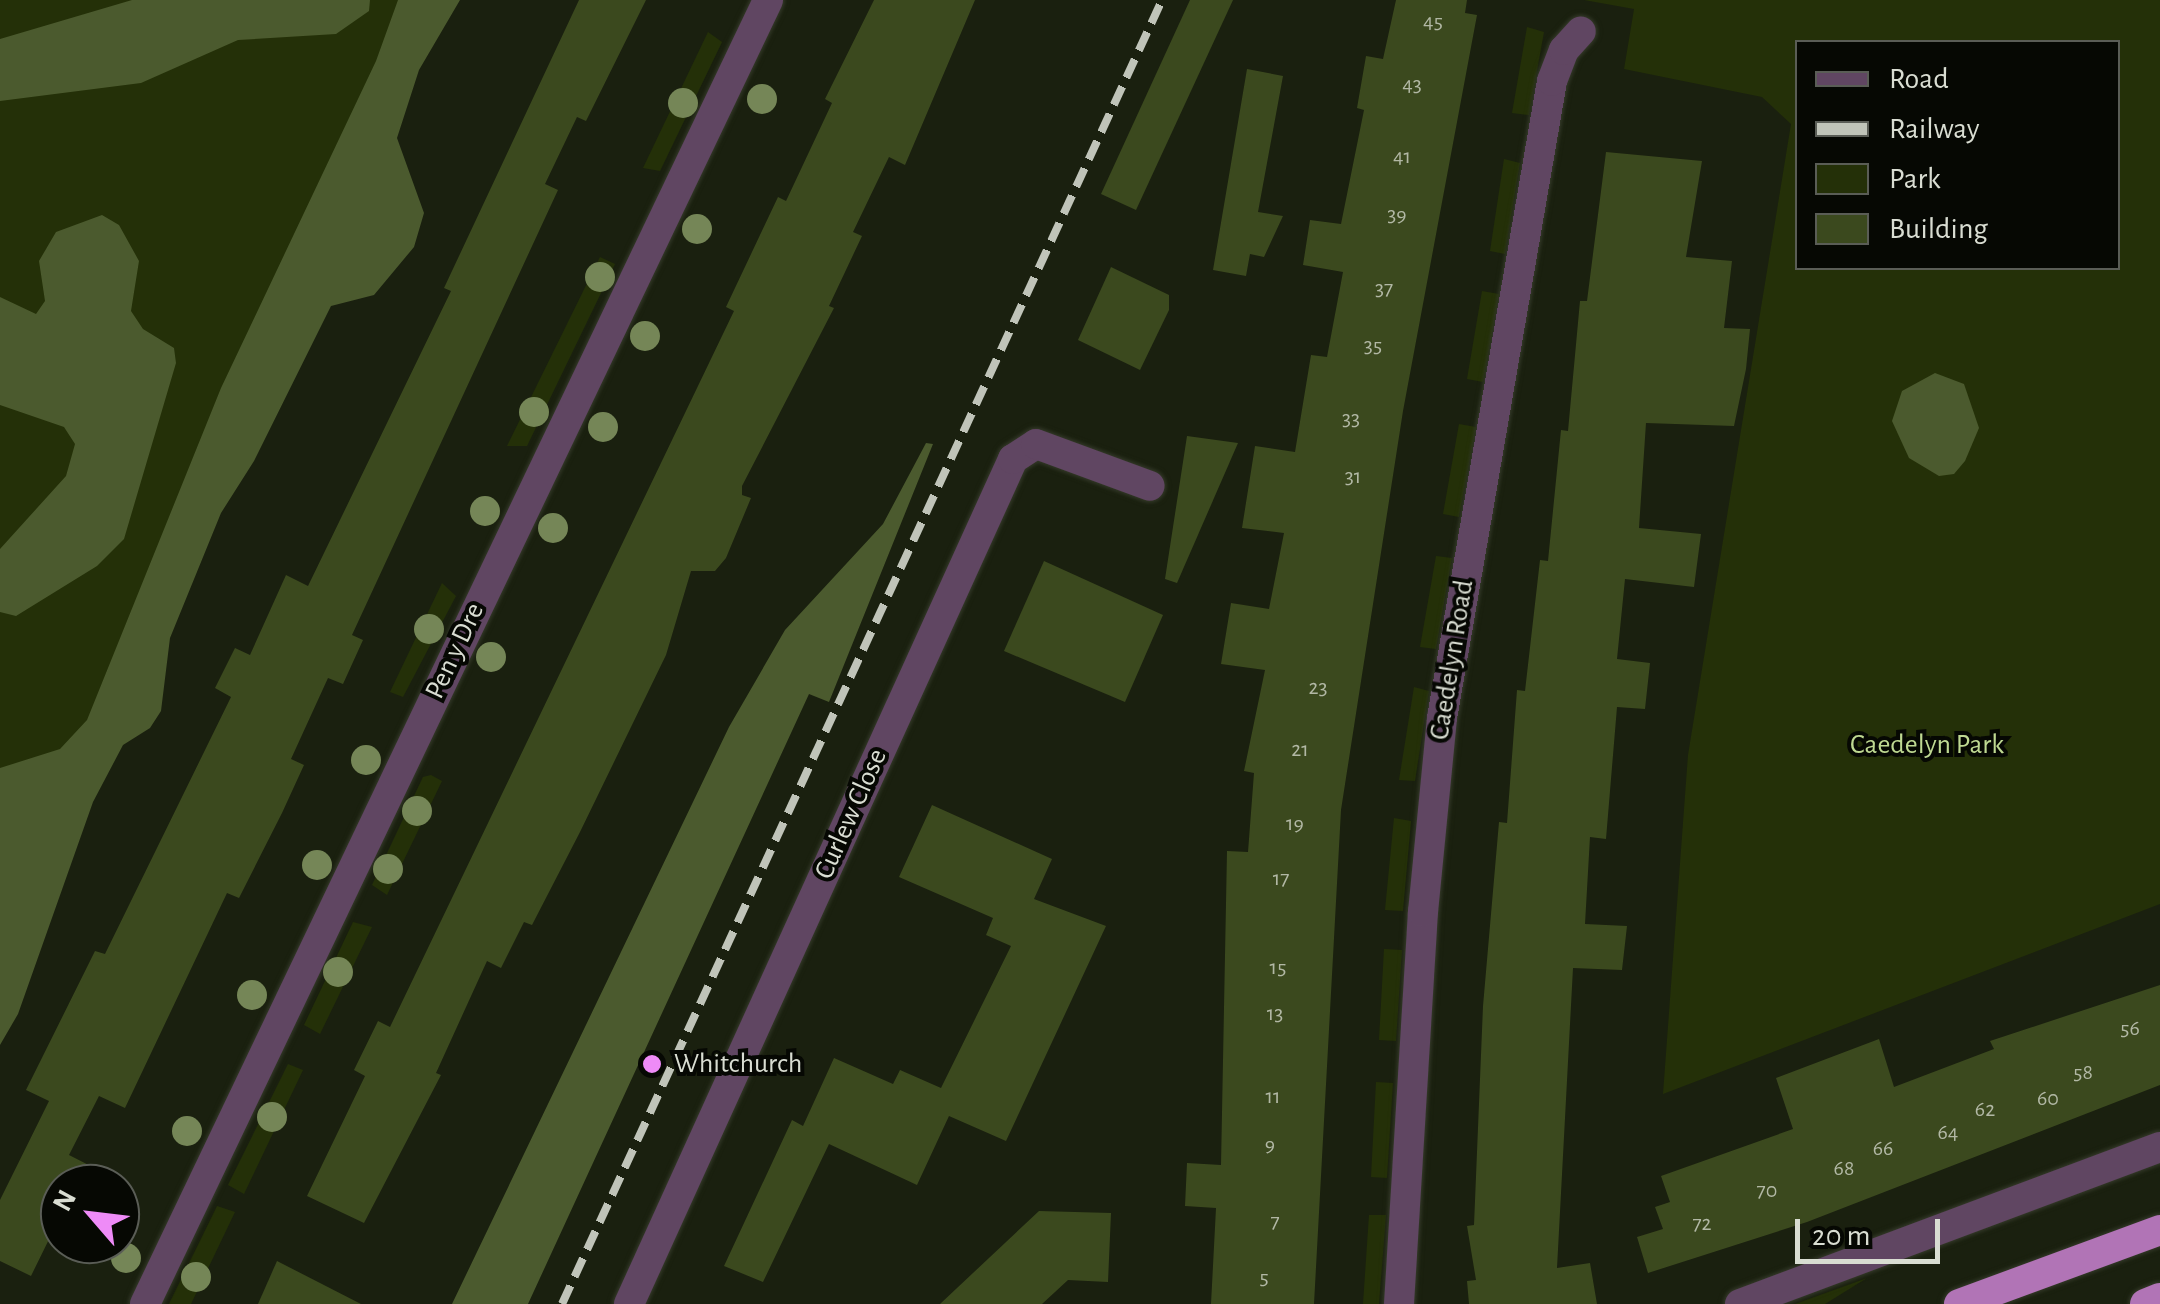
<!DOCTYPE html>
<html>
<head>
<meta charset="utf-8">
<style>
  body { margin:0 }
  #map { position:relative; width:2160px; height:1304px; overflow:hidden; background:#1a200f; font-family:"Alegreya Sans",sans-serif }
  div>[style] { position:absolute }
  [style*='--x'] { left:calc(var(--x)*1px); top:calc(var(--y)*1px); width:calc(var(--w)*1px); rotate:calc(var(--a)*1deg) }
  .green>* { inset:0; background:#243008 }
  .forest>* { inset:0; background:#4b5a2e }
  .building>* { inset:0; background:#3b491e }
  .roads { filter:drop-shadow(0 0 2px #353a2a) drop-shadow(0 0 2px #353a2a) }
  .minor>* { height:30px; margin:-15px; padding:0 15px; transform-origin:15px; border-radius:15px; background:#604662 }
  .trunk>* { height:30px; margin:-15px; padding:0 15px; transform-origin:15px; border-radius:15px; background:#b174b6 }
  .rail>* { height:8px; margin-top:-4px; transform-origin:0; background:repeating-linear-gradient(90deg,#c0c4b9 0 20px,transparent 0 30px) }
  .trees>* { width:30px; height:30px; margin:-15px; border-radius:50%; background:#758657 }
  .dots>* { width:28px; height:28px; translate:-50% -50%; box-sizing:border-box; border:5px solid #060803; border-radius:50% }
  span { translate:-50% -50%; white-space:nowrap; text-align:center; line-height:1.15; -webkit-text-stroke:8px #060803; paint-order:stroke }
  .number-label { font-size:22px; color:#b2b8a5 }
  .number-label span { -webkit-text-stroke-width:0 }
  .street-label { font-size:28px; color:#d9ddd2 }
  .park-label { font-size:28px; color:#bfd992 }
  .poi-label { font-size:28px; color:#d9ddd2 }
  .left { translate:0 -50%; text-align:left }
  .legend { position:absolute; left:1795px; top:40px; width:325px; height:230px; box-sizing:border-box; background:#060803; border:2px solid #5a5d56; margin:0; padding:12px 18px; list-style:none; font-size:30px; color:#d9ddd2 }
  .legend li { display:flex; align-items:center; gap:20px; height:50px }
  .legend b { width:50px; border:2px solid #5a5d56 }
  .north { position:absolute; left:40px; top:1164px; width:100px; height:100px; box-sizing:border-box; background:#060803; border:2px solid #5a5d56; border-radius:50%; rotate:298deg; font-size:28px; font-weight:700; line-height:40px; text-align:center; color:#d9ddd2 }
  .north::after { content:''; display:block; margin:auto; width:35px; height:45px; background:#ee8bf7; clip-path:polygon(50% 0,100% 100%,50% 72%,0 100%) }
  .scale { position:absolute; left:1795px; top:1219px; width:145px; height:45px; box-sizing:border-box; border:5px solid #d9ddd2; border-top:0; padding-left:12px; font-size:30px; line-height:35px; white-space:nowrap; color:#d9ddd2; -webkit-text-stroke:8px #060803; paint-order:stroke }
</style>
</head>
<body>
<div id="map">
  <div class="green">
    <div style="clip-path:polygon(0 0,426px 0,0 957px)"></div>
    <div style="clip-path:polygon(evenodd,1584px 0,2160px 0,2160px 904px,1663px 1094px,1688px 755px,1791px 124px,1762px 97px,1624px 69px,1634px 9px,1584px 0,1798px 42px,2118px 42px,2118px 268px,1798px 268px,1798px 42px)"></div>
    <div style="clip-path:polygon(1527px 27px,1544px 32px,1529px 115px,1512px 113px)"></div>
    <div style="clip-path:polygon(708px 32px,722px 42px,660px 171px,643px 168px)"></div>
    <div style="clip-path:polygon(1504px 159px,1520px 163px,1505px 254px,1490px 251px)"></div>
    <div style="clip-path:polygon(600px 257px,615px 264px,527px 446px,507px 446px)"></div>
    <div style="clip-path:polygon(1482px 291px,1499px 294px,1483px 382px,1467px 379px)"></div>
    <div style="clip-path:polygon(1459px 424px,1476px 427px,1459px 517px,1443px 514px)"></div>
    <div style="clip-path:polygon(1436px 556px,1452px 558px,1436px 649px,1420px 647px)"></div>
    <div style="clip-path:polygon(442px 583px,456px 596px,403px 697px,390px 692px)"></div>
    <div style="clip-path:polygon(1414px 687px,1429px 691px,1415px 781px,1399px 780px)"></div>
    <div style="clip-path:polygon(431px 775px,442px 781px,387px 895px,372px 885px,423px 777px)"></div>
    <div style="clip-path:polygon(1394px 818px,1411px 821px,1403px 911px,1385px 910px)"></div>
    <div style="clip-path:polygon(353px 922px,372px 927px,320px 1034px,304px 1025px)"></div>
    <div style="clip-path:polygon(1384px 949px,1402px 950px,1396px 1041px,1379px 1040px)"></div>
    <div style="clip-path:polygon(288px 1064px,303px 1070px,244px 1194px,228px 1185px)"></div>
    <div style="clip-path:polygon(1376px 1082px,1393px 1083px,1387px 1178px,1371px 1177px)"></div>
    <div style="clip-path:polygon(217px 1206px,235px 1212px,191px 1304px,169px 1304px)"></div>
    <div style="clip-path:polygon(1369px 1215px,1386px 1215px,1379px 1304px,1363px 1304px)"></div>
    <div style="clip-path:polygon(1867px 1278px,1825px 1304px,1795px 1304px)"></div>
  </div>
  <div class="forest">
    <div style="clip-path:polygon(132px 0,370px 0,369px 11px,336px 34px,238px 40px,141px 83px,0 101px,0 39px)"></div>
    <div style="clip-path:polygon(398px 0,460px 0,419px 70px,397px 138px,424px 213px,414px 247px,374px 295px,331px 306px,254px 461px,221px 513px,170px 638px,161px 711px,150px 728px,123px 745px,93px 802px,18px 1014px,0 1045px,0 768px,60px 749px,87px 720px,221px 388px,376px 61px)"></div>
    <div style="clip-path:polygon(102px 215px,119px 225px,139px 261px,131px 311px,143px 329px,174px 348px,176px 363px,124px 539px,97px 566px,16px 616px,0 612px,0 549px,66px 476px,75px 444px,64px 427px,0 405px,0 297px,36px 314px,45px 301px,39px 261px,56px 232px)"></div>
    <div style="clip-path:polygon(1935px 373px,1964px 384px,1979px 428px,1965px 461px,1954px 474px,1939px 476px,1909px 458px,1892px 421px,1902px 391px)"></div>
    <div style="clip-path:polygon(926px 443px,933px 444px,829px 702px,809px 694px,528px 1304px,452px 1304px,729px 727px,785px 630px,883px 524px)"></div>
  </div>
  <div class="building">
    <div style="clip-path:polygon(579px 0,646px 0,586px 121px,577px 117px,545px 184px,558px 190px,352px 635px,363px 640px,343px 684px,328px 678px,291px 759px,304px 765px,282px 813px,239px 898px,227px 893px,125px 1108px,99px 1096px,69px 1155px,126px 1184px,60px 1184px,60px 1217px,31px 1276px,0 1261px,0 1200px,49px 1101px,26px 1090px,95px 951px,105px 954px,231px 697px,215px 688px,235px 648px,250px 655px,286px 575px,308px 586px,451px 291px,444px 288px)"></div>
    <div style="clip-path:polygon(874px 0,975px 0,905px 165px,889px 157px,853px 232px,862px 236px,829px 306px,834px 308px,742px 486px,742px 495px,751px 498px,726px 558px,715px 571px,691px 571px,666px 655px,580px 832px,532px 925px,524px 922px,501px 968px,487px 961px,436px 1073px,441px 1075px,364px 1223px,307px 1196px,365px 1076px,354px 1070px,378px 1021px,390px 1027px,734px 311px,726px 307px,778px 197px,786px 201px,832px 103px,825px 99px)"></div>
    <div style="clip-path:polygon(1190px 0,1233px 0,1136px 210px,1101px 194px)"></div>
    <div style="clip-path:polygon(1396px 0,1467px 0,1465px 13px,1477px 15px,1403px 411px,1341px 810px,1314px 1304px,1211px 1304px,1216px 1208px,1185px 1206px,1187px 1163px,1221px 1165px,1227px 851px,1248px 852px,1254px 773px,1244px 771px,1265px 670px,1221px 664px,1231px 603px,1269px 609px,1284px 533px,1242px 528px,1255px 446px,1295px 452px,1311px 355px,1327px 357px,1343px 272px,1303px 265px,1310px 220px,1341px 224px,1364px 110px,1357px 108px,1366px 56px,1383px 59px)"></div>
    <div style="clip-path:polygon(1247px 69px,1283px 76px,1258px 212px,1283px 216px,1264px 257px,1250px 254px,1246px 276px,1213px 270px)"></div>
    <div style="clip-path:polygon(1606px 152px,1702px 161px,1686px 257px,1732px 261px,1724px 328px,1750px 329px,1746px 369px,1734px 426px,1646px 423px,1639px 528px,1701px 534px,1694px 587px,1625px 579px,1617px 659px,1650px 663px,1645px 709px,1617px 707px,1606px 839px,1590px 837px,1585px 924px,1627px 926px,1622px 970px,1573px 968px,1557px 1268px,1590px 1263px,1597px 1304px,1469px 1304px,1467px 1281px,1476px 1280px,1467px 1226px,1474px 1225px,1483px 1006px,1499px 822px,1507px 823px,1517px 690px,1525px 691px,1540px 560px,1548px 561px,1561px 430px,1568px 431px,1580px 301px,1587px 301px)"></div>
    <div style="clip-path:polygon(1111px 267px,1169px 295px,1169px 310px,1140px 370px,1078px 340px)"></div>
    <div style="clip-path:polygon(1187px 436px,1238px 443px,1177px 583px,1165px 579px)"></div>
    <div style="clip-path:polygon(1044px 561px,1163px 615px,1125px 702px,1004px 651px)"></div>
    <div style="clip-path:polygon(932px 805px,1052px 859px,1034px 899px,1106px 926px,1006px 1141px,949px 1116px,917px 1185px,829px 1144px,763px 1282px,724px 1266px,792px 1120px,803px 1126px,834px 1058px,893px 1084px,900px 1070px,941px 1088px,1011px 946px,986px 935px,993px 918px,899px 877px)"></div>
    <div style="clip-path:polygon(2160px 985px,2160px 1085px,1807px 1222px,1648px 1273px,1637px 1237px,1663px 1229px,1655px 1207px,1670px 1202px,1661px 1176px,1793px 1129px,1776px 1078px,1879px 1039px,1894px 1087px,1994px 1049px,1990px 1041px)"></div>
    <div style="clip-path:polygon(1039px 1211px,1111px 1213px,1108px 1282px,1068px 1280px,1042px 1304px,940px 1304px)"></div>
    <div style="clip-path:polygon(277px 1261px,361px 1304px,258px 1304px)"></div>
  </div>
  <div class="roads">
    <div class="minor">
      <div style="--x:145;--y:1304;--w:1445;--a:-64.46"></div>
      <div style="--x:629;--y:1304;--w:928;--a:-65.56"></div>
      <div style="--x:1013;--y:459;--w:27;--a:-33"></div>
      <div style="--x:1036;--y:444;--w:121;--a:20.2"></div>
      <div style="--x:1399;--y:1304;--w:393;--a:-86.5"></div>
      <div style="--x:1423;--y:912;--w:195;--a:-84.4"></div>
      <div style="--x:1442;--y:718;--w:646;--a:-80.2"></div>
      <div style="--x:1552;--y:81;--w:33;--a:-69"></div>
      <div style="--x:1564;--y:50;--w:25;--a:-48"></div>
      <div style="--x:1740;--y:1304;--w:448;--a:-20.5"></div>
    </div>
    <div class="trunk">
      <div style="--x:1959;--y:1304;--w:214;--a:-20.2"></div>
      <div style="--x:2145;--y:1304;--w:16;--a:-22"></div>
    </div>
  </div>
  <div class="rail">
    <div style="--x:562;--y:1304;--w:1435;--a:-65.29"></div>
  </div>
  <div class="trees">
    <div style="left:762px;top:99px"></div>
    <div style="left:683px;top:103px"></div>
    <div style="left:697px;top:229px"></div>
    <div style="left:600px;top:277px"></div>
    <div style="left:645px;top:336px"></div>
    <div style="left:534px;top:412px"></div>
    <div style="left:603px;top:427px"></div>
    <div style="left:485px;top:511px"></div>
    <div style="left:553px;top:528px"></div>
    <div style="left:429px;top:629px"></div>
    <div style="left:491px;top:657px"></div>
    <div style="left:366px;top:760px"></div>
    <div style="left:417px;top:811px"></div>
    <div style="left:317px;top:865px"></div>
    <div style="left:388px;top:869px"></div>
    <div style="left:338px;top:972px"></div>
    <div style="left:252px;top:995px"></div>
    <div style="left:272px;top:1117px"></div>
    <div style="left:187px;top:1131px"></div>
    <div style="left:126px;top:1258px"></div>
    <div style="left:196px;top:1277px"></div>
  </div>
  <div class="dots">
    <div style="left:652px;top:1064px;background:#ee8bf7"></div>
  </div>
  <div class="number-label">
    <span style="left:1433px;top:22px">45</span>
    <span style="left:1412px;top:85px">43</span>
    <span style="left:1402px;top:157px">41</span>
    <span style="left:1397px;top:215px">39</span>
    <span style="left:1384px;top:289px">37</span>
    <span style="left:1373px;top:346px">35</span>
    <span style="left:1351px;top:419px">33</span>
    <span style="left:1353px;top:477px">31</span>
    <span style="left:1318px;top:688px">23</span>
    <span style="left:1300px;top:750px">21</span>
    <span style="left:1295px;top:824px">19</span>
    <span style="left:1281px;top:879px">17</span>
    <span style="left:1278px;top:968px">15</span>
    <span style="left:1275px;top:1014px">13</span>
    <span style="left:2130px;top:1029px">56</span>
    <span style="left:2083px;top:1073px">58</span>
    <span style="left:1273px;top:1097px">11</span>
    <span style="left:2048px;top:1099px">60</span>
    <span style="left:1985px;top:1110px">62</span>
    <span style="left:1948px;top:1133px">64</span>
    <span style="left:1270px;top:1145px">9</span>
    <span style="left:1883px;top:1149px">66</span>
    <span style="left:1844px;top:1169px">68</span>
    <span style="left:1767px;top:1191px">70</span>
    <span style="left:1275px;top:1222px">7</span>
    <span style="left:1702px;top:1224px">72</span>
    <span style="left:1264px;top:1278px">5</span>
  </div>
  <div class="street-label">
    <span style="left:455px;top:651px;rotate:-65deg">Pen y Dre</span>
    <span style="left:1452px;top:660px;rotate:-81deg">Caedelyn Road</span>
    <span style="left:851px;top:814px;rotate:-66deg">Curlew Close</span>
  </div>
  <div class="park-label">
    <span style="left:1927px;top:745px">Caedelyn Park</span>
  </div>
  <div class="poi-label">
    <span class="left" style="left:674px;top:1064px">Whitchurch</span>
  </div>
  <ul class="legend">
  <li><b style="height:12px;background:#604662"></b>Road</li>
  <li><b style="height:12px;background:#c0c4b9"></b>Railway</li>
  <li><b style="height:28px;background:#243008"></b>Park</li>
  <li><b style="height:28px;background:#3b491e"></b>Building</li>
  </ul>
  <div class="north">N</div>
  <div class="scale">20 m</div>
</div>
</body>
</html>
